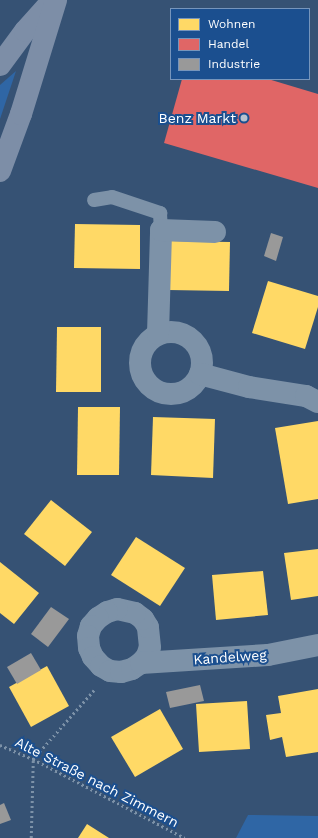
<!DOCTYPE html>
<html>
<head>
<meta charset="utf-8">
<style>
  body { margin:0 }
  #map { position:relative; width:318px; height:838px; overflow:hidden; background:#365274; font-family:"Work Sans",sans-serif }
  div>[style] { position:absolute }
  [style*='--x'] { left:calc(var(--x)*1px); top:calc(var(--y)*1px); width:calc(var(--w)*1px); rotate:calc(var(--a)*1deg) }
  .green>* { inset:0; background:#2f66a5 }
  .homes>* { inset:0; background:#ffd966 }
  .shops>* { inset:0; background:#e06666 }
  .industry>* { inset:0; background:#999 }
  .path>* { height:2.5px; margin-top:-1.25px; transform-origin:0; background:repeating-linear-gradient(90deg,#7d92a8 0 2px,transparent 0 5px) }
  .service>* { height:14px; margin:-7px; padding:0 7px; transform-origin:7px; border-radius:7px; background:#7d92a8 }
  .minor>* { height:22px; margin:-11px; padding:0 11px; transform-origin:11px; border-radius:11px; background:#7d92a8 }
  .minor>.ring { margin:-11px; padding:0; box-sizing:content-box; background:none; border:22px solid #7d92a8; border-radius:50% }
  .primary>* { height:22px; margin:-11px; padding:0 11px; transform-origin:11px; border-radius:11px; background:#7d8ea7 }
  .dots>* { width:11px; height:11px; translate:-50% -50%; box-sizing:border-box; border:2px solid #1b4f8f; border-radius:50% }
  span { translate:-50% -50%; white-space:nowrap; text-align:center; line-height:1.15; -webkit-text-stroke:4px #1b4f8f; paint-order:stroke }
  .poi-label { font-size:14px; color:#fff }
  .right { translate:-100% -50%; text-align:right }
  .street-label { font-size:14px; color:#fff }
  .legend { position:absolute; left:170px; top:8px; width:140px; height:72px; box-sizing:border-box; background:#1b4f8f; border:1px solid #7695bc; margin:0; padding:5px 7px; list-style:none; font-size:12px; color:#fff }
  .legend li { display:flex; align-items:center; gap:8px; height:20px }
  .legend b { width:20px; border:1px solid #7695bc }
</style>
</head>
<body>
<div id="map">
  <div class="green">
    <div style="clip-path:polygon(16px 71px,0 119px,0 85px)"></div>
    <div style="clip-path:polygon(248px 815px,318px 816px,318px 838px,236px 838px)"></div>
  </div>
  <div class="homes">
    <div style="clip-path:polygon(75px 224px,140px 225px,140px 269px,74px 268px)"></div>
    <div style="clip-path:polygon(168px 241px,230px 242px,229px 291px,168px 290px)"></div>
    <div style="clip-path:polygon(268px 281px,318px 296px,318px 307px,305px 349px,252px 333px)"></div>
    <div style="clip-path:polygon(57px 327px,101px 327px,101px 392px,56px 392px)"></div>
    <div style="clip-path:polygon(78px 407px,120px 407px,119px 475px,77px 475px)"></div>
    <div style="clip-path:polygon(153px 417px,215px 419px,213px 478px,151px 475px)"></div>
    <div style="clip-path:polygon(318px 421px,318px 499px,288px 504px,275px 428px)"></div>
    <div style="clip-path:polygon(51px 500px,92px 532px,65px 566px,24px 534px)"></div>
    <div style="clip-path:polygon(136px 537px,185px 568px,160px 606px,111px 575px)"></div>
    <div style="clip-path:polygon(318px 549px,318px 596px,291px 600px,284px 553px)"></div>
    <div style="clip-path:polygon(0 562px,39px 593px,14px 624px,0 613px)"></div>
    <div style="clip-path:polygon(263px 571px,268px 615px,216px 620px,212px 575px)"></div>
    <div style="clip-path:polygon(47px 666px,69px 706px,31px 727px,9px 687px)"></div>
    <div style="clip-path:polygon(318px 689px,318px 752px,286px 757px,282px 737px,270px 740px,266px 715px,281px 713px,278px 696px)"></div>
    <div style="clip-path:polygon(247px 701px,250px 749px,199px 752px,196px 704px)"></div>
    <div style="clip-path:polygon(160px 709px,183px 749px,135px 777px,111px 737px)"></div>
    <div style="clip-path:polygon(87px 824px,109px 838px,78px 838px)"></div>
  </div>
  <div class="shops">
    <div style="clip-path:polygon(182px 79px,268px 79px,318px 94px,318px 188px,164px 143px)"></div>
  </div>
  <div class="industry">
    <div style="clip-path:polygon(271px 233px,283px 237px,276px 261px,264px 256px)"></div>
    <div style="clip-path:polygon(51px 607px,69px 619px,48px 647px,31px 634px)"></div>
    <div style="clip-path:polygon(31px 653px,41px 670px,17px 684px,7px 667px)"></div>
    <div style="clip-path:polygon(200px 685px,204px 701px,170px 708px,166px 692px)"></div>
    <div style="clip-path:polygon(4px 803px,11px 820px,0 824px,0 805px)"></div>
  </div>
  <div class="path">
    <div style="--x:0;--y:745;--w:36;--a:23"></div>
    <div style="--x:33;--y:759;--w:171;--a:27.5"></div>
    <div style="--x:31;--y:838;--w:79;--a:-88.5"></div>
    <div style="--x:33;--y:759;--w:92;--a:-48.5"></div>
  </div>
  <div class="service">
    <div style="--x:94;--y:200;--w:18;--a:-9"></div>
    <div style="--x:112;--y:197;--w:51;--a:18.4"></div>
    <div style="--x:160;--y:213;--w:17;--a:87"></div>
  </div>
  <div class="minor">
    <div class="ring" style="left:140px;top:332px;width:40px;height:40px"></div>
    <div style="--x:158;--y:334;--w:104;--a:-88.3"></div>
    <div style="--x:161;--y:230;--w:54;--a:2.1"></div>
    <div style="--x:200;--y:374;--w:51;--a:14.9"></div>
    <div style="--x:249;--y:387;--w:58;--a:9"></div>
    <div style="--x:306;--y:396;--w:13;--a:27"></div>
    <div style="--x:141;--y:663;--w:9;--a:-49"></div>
    <div style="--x:147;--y:656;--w:9;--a:-72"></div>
    <div style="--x:150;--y:647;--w:20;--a:-96"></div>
    <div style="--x:148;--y:627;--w:9;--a:-122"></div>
    <div style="--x:143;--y:619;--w:10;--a:-143"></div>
    <div style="--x:135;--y:613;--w:18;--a:-167"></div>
    <div style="--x:117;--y:609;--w:10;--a:163"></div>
    <div style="--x:107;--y:612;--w:11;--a:146"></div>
    <div style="--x:98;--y:618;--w:11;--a:131"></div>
    <div style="--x:91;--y:626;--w:10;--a:107"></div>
    <div style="--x:88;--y:636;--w:12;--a:85"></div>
    <div style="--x:89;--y:648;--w:10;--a:66"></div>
    <div style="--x:93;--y:657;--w:12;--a:48"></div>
    <div style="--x:101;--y:666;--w:10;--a:29"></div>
    <div style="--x:110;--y:671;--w:11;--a:5"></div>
    <div style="--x:121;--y:672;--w:11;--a:-15"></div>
    <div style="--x:132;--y:669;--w:11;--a:-34"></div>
    <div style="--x:141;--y:663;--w:127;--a:-3.6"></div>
    <div style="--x:268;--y:655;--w:51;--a:-11.3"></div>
  </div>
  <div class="primary">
    <div style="--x:0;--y:65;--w:42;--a:-53.7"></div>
    <div style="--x:25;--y:31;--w:40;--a:-48"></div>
    <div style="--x:0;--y:171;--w:61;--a:-69.8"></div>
    <div style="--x:21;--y:114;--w:119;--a:-72.9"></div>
  </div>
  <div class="dots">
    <div style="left:244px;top:118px;background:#b9c2ce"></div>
  </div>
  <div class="poi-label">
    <span class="right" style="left:236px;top:118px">Benz Markt</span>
  </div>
  <div class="street-label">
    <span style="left:230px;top:657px;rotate:-4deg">Kandelweg</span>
    <span style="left:97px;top:782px;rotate:27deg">Alte Straße nach Zimmern</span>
  </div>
  <ul class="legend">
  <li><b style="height:11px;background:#ffd966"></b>Wohnen</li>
  <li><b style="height:11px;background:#e06666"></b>Handel</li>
  <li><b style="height:11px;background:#999"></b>Industrie</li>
  </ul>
</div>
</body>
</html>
